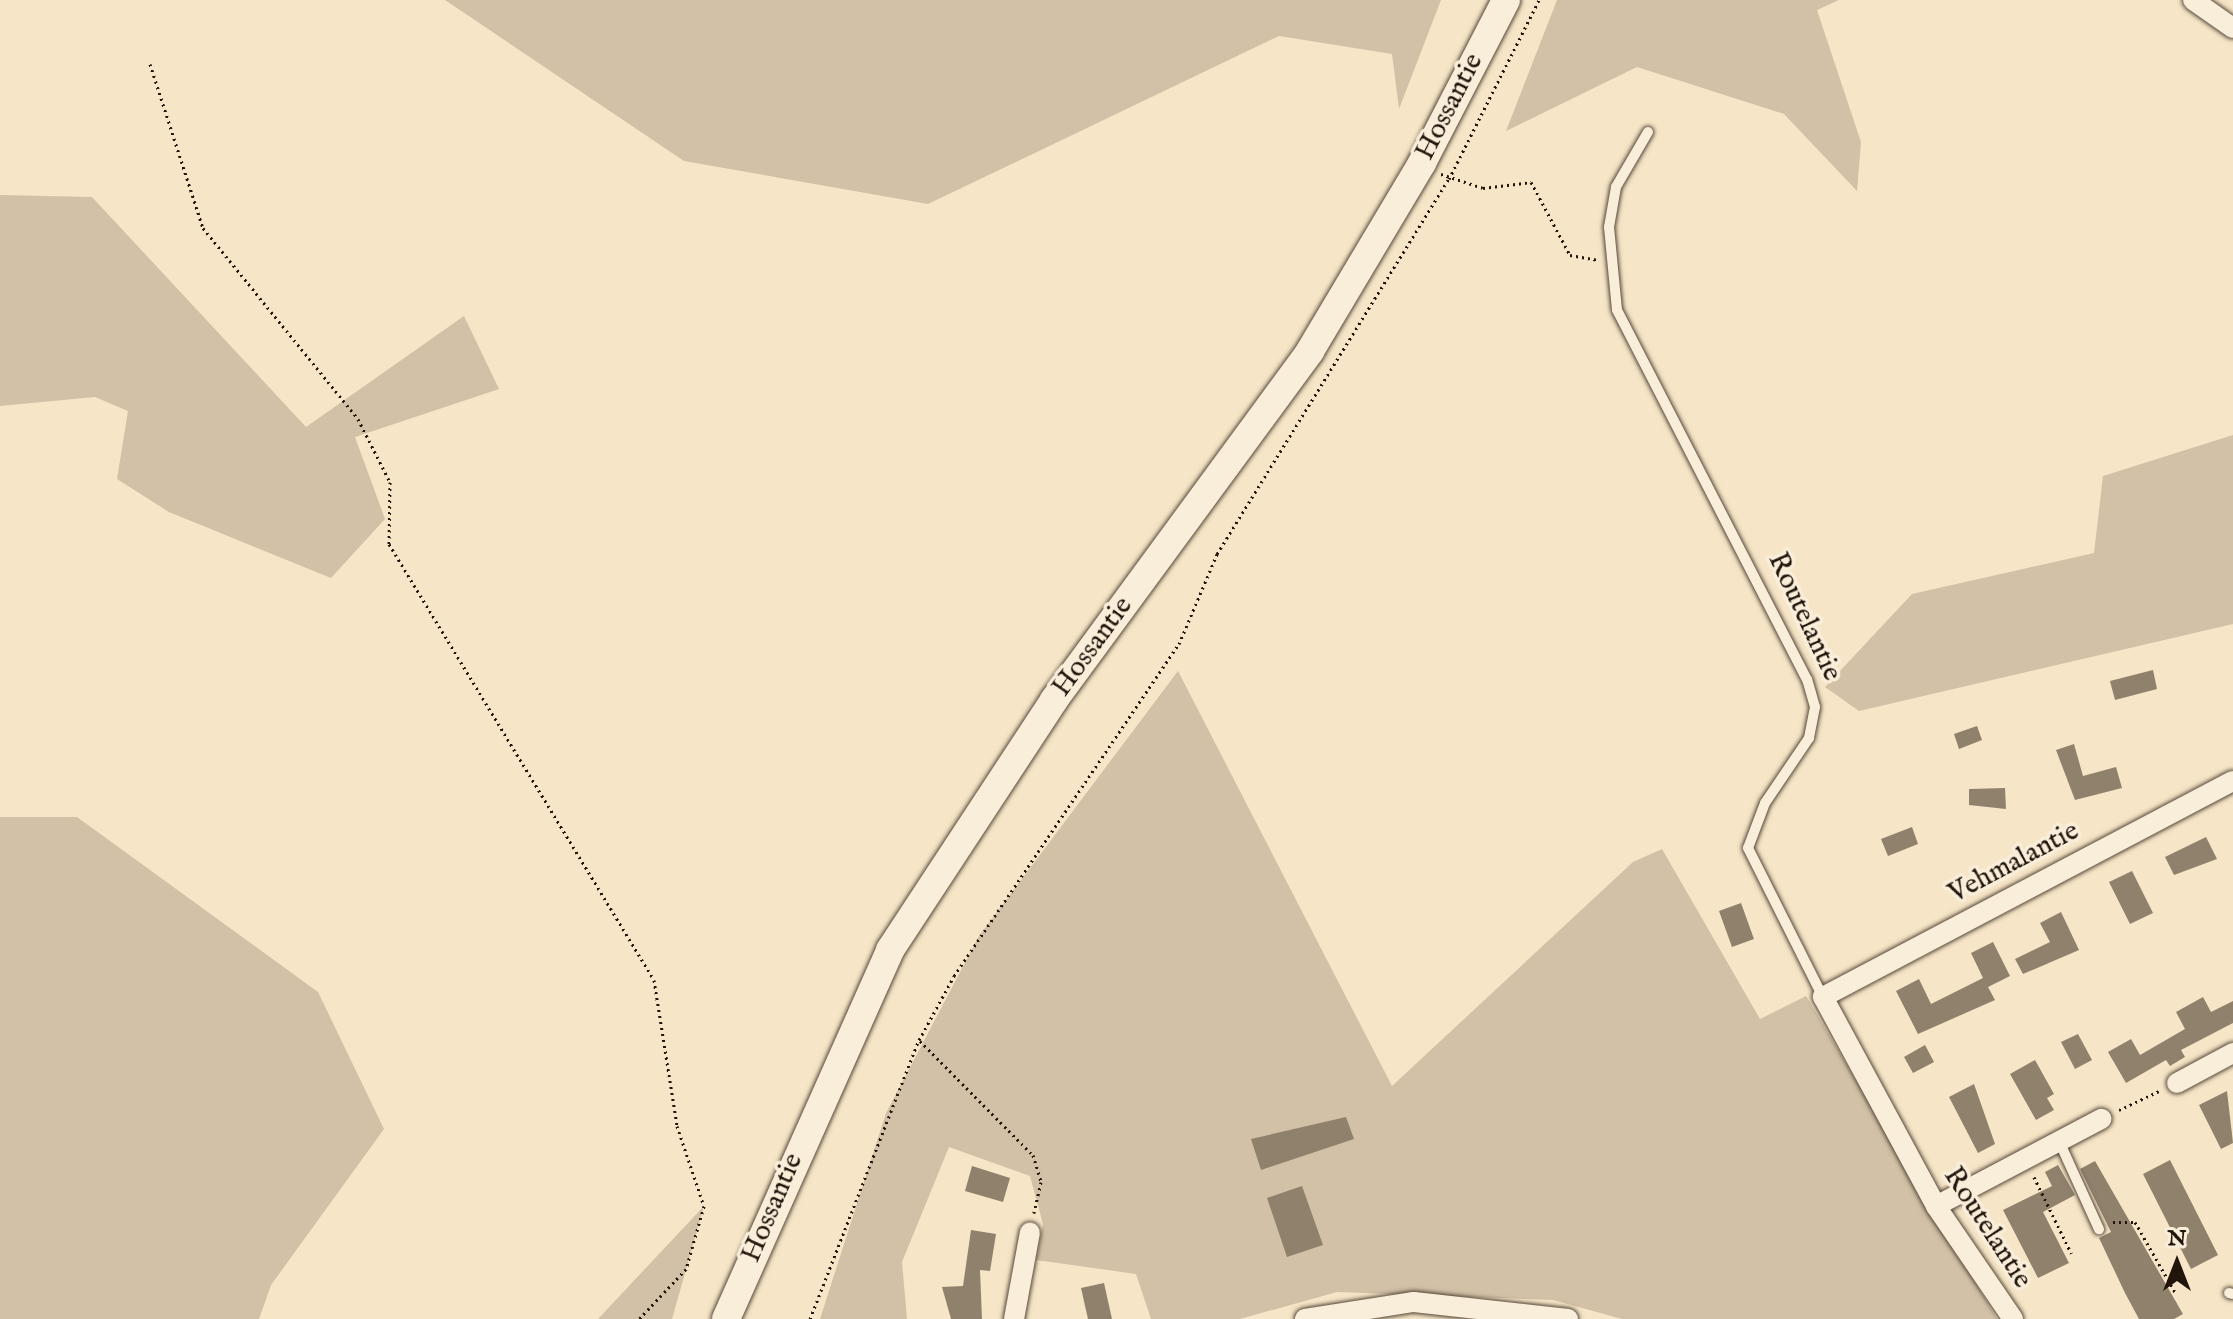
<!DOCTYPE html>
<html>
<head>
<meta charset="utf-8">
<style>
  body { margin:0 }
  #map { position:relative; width:2233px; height:1319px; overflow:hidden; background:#f6e5c6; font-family:"IM FELL English",serif }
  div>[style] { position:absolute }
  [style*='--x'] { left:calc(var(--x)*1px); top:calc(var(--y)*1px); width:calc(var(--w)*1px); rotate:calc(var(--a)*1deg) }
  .green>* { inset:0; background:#d2c1a6 }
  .building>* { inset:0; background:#8f816c }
  .path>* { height:3px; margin-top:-1.5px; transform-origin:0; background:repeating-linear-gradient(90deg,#20140b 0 2px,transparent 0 6px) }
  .roads { filter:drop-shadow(0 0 2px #56483a) drop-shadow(0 0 2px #56483a) }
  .lane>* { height:10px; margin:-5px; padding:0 5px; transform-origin:5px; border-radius:5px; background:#f9eeda }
  .street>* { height:20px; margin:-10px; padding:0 10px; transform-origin:10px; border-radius:10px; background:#f9eeda }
  .secondary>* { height:28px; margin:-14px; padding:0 14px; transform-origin:14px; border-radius:14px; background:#f9eeda }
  span { translate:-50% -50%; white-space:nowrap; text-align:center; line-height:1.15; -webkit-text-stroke:7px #f9eeda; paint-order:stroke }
  .street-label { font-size:28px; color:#20140b }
  .north { position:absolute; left:2137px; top:1223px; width:80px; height:80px; -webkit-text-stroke:6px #f9eeda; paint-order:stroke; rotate:0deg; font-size:22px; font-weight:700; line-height:32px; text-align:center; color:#20140b }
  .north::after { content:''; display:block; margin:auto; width:28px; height:36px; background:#20140b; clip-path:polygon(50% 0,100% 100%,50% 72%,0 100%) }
</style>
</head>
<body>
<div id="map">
  <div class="green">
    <div style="clip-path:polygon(445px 0,1441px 0,1399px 109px,1392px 54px,1279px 36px,928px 204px,684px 161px)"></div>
    <div style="clip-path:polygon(1557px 0,1839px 0,1817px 10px,1861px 142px,1857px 191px,1784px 114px,1637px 67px,1506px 131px)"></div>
    <div style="clip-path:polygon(0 195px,92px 197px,306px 427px,464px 316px,499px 389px,355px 437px,385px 519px,331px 578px,169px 512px,117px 479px,128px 411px,95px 397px,0 406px)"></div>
    <div style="clip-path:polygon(2233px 435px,2233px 624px,1859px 711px,1825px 687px,1912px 594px,2094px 553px,2103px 476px)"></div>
    <div style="clip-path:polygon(1178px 671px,1392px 1086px,1633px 862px,1662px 849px,1760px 1019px,1806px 996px,1997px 1319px,1622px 1319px,1553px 1300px,1337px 1292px,1240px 1319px,1151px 1319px,1136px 1274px,1036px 1260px,1043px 1224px,1030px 1176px,949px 1147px,902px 1262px,907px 1319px,820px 1319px,886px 1113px,979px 936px)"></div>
    <div style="clip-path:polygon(0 817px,77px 817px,318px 992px,384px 1129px,271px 1285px,259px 1319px,0 1319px)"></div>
    <div style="clip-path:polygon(704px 1206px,672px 1319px,598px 1319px)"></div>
  </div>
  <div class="building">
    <div style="clip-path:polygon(2153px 670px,2157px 689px,2115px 700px,2110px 681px)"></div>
    <div style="clip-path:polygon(1977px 726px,1982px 740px,1959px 749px,1954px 734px)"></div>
    <div style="clip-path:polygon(2074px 744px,2083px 776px,2116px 767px,2122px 788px,2075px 800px,2056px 750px)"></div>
    <div style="clip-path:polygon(2005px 788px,2006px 809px,1969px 805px,1969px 789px)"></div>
    <div style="clip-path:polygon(1912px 827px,1918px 844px,1888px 856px,1881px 839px)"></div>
    <div style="clip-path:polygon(2206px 837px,2217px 859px,2174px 875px,2165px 857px)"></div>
    <div style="clip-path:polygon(2132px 871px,2153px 913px,2130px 924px,2109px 882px)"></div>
    <div style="clip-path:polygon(1741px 903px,1754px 939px,1732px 947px,1719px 911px)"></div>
    <div style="clip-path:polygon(2061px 912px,2079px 950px,2023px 974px,2015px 959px,2050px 942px,2040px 923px)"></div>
    <div style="clip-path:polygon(1993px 942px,2010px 976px,1988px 987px,1995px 1000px,1918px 1034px,1896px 991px,1919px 979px,1931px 1004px,1983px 978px,1971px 953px)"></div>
    <div style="clip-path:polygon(2203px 997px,2211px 1012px,2233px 1001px,2233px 1023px,2181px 1050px,2185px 1057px,2170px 1066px,2166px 1060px,2126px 1083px,2108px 1052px,2131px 1039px,2140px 1055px,2185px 1029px,2176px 1012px)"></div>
    <div style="clip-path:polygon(2078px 1034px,2092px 1060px,2075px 1069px,2061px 1042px)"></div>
    <div style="clip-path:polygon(1925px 1045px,1934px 1062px,1913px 1073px,1904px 1057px)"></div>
    <div style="clip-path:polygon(2035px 1060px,2054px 1094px,2047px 1098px,2054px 1110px,2036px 1120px,2010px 1074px)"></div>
    <div style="clip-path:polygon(1974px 1084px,1995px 1144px,1978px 1153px,1949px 1097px)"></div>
    <div style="clip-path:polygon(2227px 1091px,2233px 1143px,2221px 1149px,2199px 1105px)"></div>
    <div style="clip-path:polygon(1346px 1117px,1354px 1139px,1261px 1170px,1251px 1139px)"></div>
    <div style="clip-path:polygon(2170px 1160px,2218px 1255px,2191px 1269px,2143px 1174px)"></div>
    <div style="clip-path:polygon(2095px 1161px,2183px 1314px,2174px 1319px,2139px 1319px,2125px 1293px,2099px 1238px,2111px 1232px,2080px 1169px)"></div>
    <div style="clip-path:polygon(2058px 1165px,2075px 1195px,2043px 1212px,2069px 1263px,2038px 1278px,2003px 1210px,2052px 1186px,2045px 1172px)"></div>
    <div style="clip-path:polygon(972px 1166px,1010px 1178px,1003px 1202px,965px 1191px)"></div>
    <div style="clip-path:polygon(1302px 1186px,1323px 1245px,1287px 1257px,1267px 1198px)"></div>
    <div style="clip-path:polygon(971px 1230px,996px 1234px,990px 1271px,980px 1270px,982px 1319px,951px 1319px,942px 1287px,963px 1286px)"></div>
    <div style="clip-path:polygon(1104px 1283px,1112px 1319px,1088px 1319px,1081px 1288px)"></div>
  </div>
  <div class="path">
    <div style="--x:150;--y:64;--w:172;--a:72.1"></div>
    <div style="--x:203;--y:228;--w:246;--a:50.9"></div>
    <div style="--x:358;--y:419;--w:71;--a:63.1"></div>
    <div style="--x:390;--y:482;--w:62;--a:90.9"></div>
    <div style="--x:389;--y:544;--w:510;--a:58.71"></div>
    <div style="--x:654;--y:980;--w:148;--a:81"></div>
    <div style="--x:677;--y:1126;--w:84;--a:71.4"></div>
    <div style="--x:704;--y:1206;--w:66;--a:105.9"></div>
    <div style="--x:686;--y:1269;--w:69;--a:133.2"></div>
    <div style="--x:1441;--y:174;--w:44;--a:18.4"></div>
    <div style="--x:1483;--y:188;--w:48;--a:-7.1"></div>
    <div style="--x:1531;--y:182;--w:83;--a:61.9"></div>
    <div style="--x:1570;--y:255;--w:29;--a:10"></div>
    <div style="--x:920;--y:1041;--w:161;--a:45.3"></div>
    <div style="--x:1033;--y:1155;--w:28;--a:73"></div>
    <div style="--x:1041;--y:1182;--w:32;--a:103"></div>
    <div style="--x:2119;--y:1110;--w:44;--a:-25.4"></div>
    <div style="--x:2034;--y:1177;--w:85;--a:64"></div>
    <div style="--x:2113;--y:1222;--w:22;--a:0"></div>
    <div style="--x:2135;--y:1222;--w:83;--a:60.3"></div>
    <div style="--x:810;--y:1319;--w:300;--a:-68.7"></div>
    <div style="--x:919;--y:1040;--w:73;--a:-61.3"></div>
    <div style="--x:954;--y:976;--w:401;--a:-55.9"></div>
    <div style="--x:1179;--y:644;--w:98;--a:-67.1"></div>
    <div style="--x:1217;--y:554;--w:441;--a:-58.3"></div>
    <div style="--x:1449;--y:179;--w:200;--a:-63.3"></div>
  </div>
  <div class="roads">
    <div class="lane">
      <div style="--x:1648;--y:132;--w:64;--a:120.2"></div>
      <div style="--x:1616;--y:187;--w:41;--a:99.9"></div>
      <div style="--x:1609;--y:227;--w:83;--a:84.5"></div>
      <div style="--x:1617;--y:310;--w:415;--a:62.8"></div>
      <div style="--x:1807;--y:679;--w:29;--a:74"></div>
      <div style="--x:1815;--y:707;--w:32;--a:101"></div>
      <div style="--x:1809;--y:738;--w:78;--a:124.1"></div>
      <div style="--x:1765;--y:803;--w:48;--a:110.7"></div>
      <div style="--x:1748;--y:848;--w:167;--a:63.3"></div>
      <div style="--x:2059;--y:1141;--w:97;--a:65.6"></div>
      <div style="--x:2229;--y:1293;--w:4;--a:14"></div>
    </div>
    <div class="street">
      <div style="--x:2193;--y:0;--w:49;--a:35"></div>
      <div style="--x:2177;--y:1083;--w:64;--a:-28.2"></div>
      <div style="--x:1936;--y:1206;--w:187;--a:-27.8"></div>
      <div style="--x:1014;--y:1319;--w:88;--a:-79.6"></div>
      <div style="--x:1305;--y:1319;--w:110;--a:-8.9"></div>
      <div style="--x:1414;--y:1302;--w:155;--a:6.3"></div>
      <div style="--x:2013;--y:1319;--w:137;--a:-124.3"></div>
      <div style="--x:1936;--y:1206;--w:238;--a:-118.4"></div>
      <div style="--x:1823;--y:997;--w:463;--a:-27.8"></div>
    </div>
    <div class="secondary">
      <div style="--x:726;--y:1319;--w:404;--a:-66"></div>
      <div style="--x:890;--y:950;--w:299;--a:-56.7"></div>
      <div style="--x:1054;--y:700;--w:433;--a:-53.7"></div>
      <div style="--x:1310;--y:351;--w:219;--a:-59.2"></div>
      <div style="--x:1422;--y:163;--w:183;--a:-62.7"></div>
    </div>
  </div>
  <div class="street-label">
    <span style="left:1450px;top:107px;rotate:-63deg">Hossantie</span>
    <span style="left:1804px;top:617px;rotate:65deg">Routelantie</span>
    <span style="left:1093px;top:647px;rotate:-54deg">Hossantie</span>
    <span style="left:2014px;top:863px;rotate:-28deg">Vehmalantie</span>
    <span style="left:773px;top:1208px;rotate:-67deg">Hossantie</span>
    <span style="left:1987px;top:1228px;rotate:57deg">Routelantie</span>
  </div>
  <div class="north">N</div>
</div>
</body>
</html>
